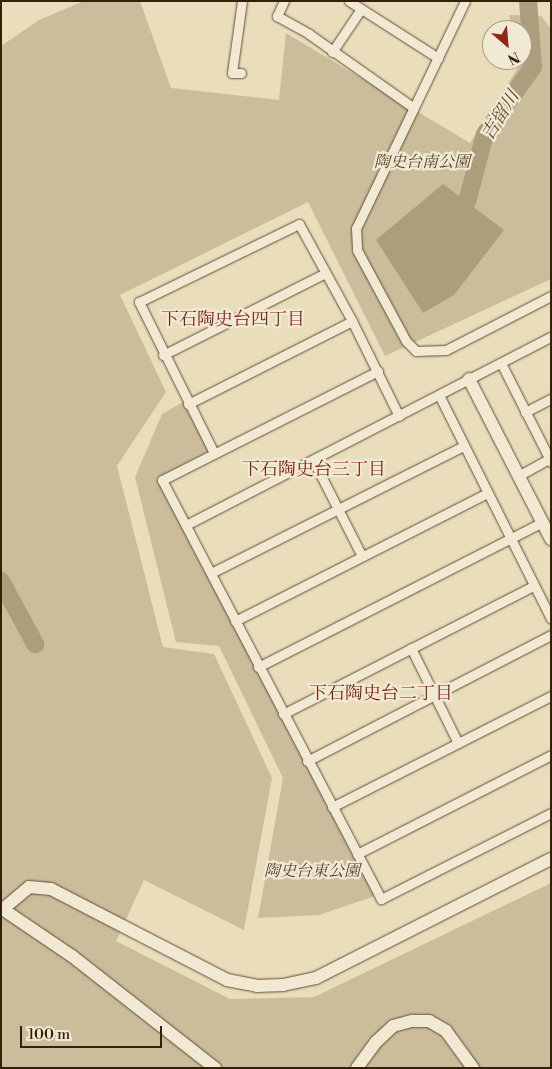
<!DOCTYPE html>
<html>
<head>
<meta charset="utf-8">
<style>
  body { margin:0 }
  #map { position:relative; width:552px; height:1069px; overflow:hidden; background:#eaddbb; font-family:"Libre Bodoni","Noto Serif JP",serif }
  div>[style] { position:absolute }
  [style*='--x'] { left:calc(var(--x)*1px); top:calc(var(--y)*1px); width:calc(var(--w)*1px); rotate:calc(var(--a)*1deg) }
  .green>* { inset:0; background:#cbbd9c }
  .water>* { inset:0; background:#ac9d7d }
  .river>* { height:18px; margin:-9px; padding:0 9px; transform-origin:9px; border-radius:9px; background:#ac9d7d }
  .roads { filter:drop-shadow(0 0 1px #614f33) drop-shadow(0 0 1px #614f33) }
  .street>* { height:9px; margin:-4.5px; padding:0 4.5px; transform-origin:4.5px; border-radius:4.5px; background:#f1e9d3 }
  .secondary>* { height:12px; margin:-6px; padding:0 6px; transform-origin:6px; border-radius:6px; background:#f1e9d3 }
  span { translate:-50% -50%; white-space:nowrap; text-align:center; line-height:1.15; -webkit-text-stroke:4.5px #f1e9d3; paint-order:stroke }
  .park-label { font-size:16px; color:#59472c; font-style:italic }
  .water-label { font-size:18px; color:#5d4c30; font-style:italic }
  .neighbourhood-label { font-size:18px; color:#7a1f14 }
  .frame { position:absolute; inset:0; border:2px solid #332006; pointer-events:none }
  .north { position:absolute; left:482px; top:20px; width:50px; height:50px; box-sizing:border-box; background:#f1e9d3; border:1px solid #a59981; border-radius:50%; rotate:153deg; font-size:14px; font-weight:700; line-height:20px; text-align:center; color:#332006 }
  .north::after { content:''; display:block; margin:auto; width:18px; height:22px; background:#8f2418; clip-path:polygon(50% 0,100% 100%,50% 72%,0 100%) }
  .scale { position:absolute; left:20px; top:1026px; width:142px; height:22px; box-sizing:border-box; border:2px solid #332006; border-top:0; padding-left:6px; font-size:15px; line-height:18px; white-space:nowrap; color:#332006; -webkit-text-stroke:4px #f1e9d3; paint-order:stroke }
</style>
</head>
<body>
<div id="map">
  <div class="green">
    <div style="clip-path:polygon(84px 1px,140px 1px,171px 88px,279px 100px,286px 33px,470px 143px,519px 66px,518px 60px,522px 60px,522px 30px,512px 30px,509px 15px,541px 16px,551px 29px,551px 279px,385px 356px,308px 202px,120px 295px,166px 392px,117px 466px,163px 647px,214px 654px,272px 778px,244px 930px,144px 880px,116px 941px,230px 999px,314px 997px,551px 883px,551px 1068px,1px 1068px,1px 46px,39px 20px)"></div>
    <div style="clip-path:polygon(183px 402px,209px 451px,157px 478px,375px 896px,319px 915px,258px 918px,283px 778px,219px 646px,176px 642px,135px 477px,162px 414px)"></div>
  </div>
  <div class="water">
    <div style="clip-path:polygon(443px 184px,504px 230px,454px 295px,423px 313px,376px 240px)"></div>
  </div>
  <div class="river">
    <div style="--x:467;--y:202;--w:70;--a:-75.2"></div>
    <div style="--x:485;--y:134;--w:82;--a:-54.4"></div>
    <div style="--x:533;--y:67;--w:66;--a:-94.3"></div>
    <div style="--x:1;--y:581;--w:72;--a:61.6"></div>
  </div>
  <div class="roads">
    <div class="street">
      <div style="--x:284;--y:1;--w:17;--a:115"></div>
      <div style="--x:277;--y:16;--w:37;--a:29"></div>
      <div style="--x:309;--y:34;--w:128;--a:35.2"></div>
      <div style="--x:349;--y:1;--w:106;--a:32.6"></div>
      <div style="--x:465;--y:1;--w:252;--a:115.6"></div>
      <div style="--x:356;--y:228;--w:22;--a:87"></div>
      <div style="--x:357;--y:250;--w:103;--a:61.7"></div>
      <div style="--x:406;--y:341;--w:14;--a:45"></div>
      <div style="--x:416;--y:351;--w:30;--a:-2"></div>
      <div style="--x:446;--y:350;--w:118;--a:-27.2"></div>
      <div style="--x:332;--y:52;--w:52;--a:-56"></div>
      <div style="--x:241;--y:73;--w:9;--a:180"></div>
      <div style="--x:232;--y:73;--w:73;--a:-82.1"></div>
      <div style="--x:163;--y:355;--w:182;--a:-26.8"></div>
      <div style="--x:501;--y:363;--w:111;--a:63.2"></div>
      <div style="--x:378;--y:371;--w:242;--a:153.2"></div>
      <div style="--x:162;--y:480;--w:473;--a:62.4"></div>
      <div style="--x:381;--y:899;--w:191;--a:-26.8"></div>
      <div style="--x:439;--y:395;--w:250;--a:63.4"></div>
      <div style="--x:188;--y:404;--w:184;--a:-26.8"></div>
      <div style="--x:352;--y:321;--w:106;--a:63.7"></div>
      <div style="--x:525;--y:412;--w:29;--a:-27"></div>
      <div style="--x:214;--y:453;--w:169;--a:-116.4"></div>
      <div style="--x:139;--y:302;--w:178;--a:-26"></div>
      <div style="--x:299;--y:224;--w:111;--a:61.3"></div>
      <div style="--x:313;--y:460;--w:108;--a:63"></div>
      <div style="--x:518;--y:476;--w:38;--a:-29"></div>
      <div style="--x:186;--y:525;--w:411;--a:-27.3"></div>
      <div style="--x:211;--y:573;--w:282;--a:-26.7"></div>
      <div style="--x:235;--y:621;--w:283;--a:-26.9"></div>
      <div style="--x:411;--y:648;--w:106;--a:63.7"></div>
      <div style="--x:258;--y:667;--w:319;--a:-27"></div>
      <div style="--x:283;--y:714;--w:281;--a:-27.1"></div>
      <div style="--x:307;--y:761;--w:275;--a:-27.3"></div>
      <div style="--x:332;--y:807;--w:246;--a:-26.9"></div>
      <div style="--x:357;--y:854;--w:218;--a:-27"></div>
    </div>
    <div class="secondary">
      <div style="--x:469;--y:379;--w:180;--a:62.9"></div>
      <div style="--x:1;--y:908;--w:86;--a:34.1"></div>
      <div style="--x:72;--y:956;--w:182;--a:38.1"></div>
      <div style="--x:3;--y:909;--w:34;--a:-40"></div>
      <div style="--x:29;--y:887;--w:22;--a:5"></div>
      <div style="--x:51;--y:889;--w:198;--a:27.3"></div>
      <div style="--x:227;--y:980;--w:31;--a:11"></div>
      <div style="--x:257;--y:986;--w:26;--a:-2"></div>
      <div style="--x:283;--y:985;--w:34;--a:-12"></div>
      <div style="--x:316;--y:978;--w:263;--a:-26.9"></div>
      <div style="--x:357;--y:1068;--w:32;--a:-54"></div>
      <div style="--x:376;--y:1042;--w:23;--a:-43"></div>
      <div style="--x:393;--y:1026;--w:20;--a:-15"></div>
      <div style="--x:412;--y:1021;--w:17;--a:0"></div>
      <div style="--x:429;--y:1021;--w:20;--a:30"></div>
      <div style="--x:446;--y:1031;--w:46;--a:53.9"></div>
    </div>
  </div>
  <div class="park-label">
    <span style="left:422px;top:162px">陶史台南公園</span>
    <span style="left:312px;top:871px">陶史台東公園</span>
  </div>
  <div class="water-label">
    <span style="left:501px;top:116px;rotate:-58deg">吉留川</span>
  </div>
  <div class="neighbourhood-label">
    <span style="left:233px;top:320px">下石陶史台四丁目</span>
    <span style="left:314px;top:470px">下石陶史台三丁目</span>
    <span style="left:381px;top:694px">下石陶史台二丁目</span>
  </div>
  <div class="frame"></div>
  <div class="north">N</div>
  <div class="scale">100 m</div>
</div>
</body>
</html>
